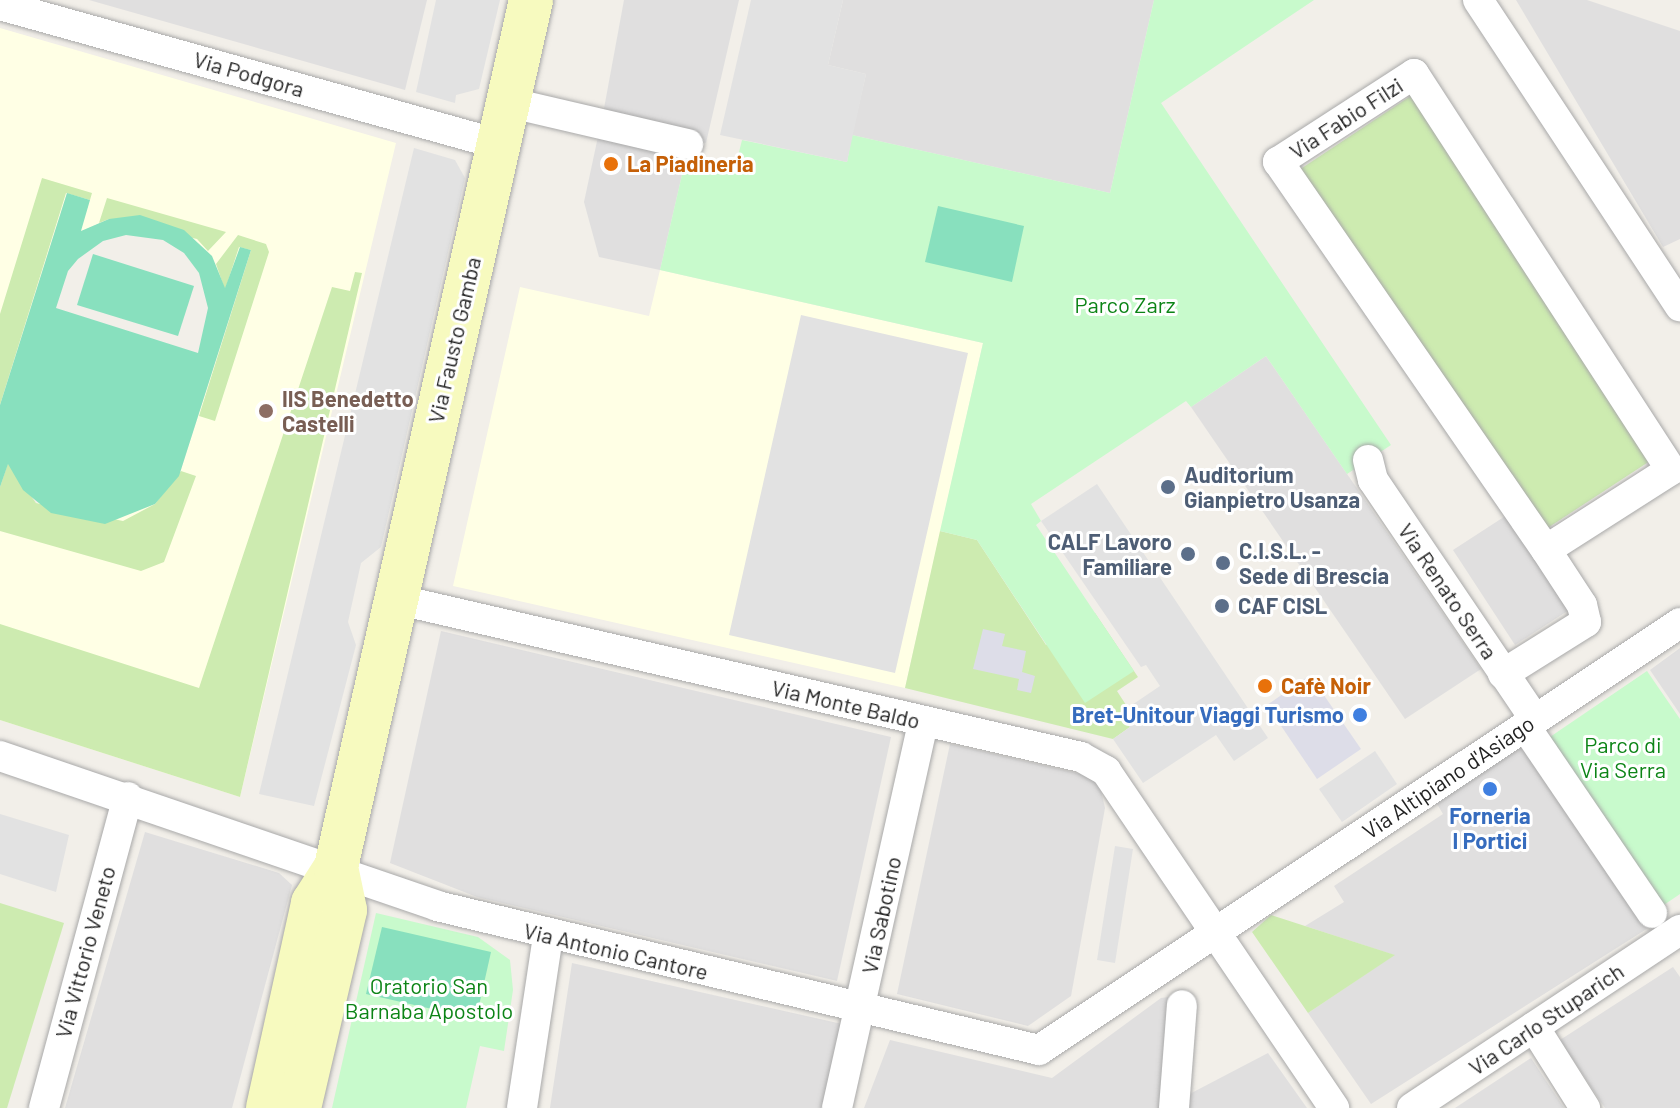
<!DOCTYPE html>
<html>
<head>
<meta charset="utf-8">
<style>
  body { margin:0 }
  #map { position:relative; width:1680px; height:1108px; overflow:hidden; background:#f2efe9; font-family:Barlow,sans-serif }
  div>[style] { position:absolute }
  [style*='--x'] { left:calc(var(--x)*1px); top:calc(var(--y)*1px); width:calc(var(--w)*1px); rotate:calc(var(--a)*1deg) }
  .residential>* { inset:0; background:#e0dfdf }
  .education>* { inset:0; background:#ffffe5 }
  .grass>* { inset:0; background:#cdebb0 }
  .park>* { inset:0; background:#c8facc }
  .pitch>* { inset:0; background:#88e0be }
  .parking>* { inset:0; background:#e2e2e2 }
  .plaza>* { inset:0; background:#dddde8 }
  .roads { filter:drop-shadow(0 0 2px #a9a9a9) drop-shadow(0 0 2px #a9a9a9) }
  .street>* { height:30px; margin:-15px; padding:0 15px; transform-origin:15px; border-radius:15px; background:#fff }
  .secondary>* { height:44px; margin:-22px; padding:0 22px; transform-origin:22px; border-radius:22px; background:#f7fabf }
  .dots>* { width:22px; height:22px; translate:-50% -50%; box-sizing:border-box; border:4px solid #fff; border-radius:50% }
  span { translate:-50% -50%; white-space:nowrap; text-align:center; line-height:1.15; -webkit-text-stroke:6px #fff; paint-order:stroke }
  .street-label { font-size:22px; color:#222 }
  .food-label { font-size:22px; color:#c56008; font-weight:700 }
  .left { translate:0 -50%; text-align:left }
  .park-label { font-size:22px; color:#0c8416 }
  .education-label { font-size:22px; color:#785e54; font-weight:700 }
  .service-label { font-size:22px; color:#4e5e75; font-weight:700 }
  .right { translate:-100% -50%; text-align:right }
  .shop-label { font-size:22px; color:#366cbe; font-weight:700 }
</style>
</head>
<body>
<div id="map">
  <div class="residential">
    <div style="clip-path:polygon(89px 0,427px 0,405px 90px)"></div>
    <div style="clip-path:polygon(624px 0,739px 0,706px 143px,603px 114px)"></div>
    <div style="clip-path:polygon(843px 0,1154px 0,1110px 193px,852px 135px,866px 74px,828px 65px)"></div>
    <div style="clip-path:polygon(1516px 0,1587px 0,1680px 31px,1680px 239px,1663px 247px)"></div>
    <div style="clip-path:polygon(599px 132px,687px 153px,660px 270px,599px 257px,584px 202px)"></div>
    <div style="clip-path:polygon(1266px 356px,1481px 669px,1405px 719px,1191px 407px)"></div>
    <div style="clip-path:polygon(1510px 513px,1572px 608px,1515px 645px,1453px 550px)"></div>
    <div style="clip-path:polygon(441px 631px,891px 737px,837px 981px,477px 897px,390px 863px)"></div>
    <div style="clip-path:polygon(1680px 648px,1680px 714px,1650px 670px)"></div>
    <div style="clip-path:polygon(1530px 740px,1656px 923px,1371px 1104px,1308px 1013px,1394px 955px,1305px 926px,1344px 902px,1334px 886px,1443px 814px,1434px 799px)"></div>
    <div style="clip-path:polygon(950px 744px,1098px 778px,1105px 808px,1071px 996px,1028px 1026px,897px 994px)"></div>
    <div style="clip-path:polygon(145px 832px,279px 873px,292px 885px,232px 1108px,65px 1108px)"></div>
    <div style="clip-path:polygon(572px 963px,842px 1024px,822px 1108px,550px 1108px)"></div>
    <div style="clip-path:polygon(1673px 967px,1680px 977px,1680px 1108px,1605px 1108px,1560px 1040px)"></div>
    <div style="clip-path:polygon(1169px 997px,1165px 1108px,864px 1108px,890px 1040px,1052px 1078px,1161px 998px)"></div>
    <div style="clip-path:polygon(1268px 1053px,1307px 1108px,1179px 1108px,1180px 1099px)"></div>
    <div style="clip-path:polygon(1531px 1058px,1564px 1108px,1455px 1108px)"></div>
  </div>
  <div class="education">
    <div style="clip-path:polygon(0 28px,396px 143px,240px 797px,0 720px,0 487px,12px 474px,36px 503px,179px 476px,251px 250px,225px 290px,207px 251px,109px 219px,80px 232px,67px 193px,0 405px)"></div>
    <div style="clip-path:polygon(660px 270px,983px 343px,905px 688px,453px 586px,520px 287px,649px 316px)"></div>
  </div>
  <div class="grass">
    <div style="clip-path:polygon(1412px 95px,1653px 459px,1540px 533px,1299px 170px)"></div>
    <div style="clip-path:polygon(42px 178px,92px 193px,90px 200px,66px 193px,0 405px,0 314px)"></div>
    <div style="clip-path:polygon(107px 198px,226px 232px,208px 251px,197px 239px,109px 219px,99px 223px)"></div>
    <div style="clip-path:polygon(238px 235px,266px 244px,269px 252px,215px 421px,199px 416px,251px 250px,239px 247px,225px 290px,216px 264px)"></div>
    <div style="clip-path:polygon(355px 272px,362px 273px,240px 797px,0 720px,0 624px,199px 688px,332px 287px,350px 291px)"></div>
    <div style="clip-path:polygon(8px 463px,36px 503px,123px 521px,155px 504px,181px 471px,196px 476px,164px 562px,141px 571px,0 531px,0 487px)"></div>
    <div style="clip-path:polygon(940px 531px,977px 540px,1046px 645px,1095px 613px,1138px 677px,1117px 691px,1128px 708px,1121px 713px,1130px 727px,1113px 739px,905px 688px)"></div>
    <div style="clip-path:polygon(0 903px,64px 923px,7px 1108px,0 1108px)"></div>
    <div style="clip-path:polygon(1271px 915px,1305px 926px,1395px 955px,1308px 1013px,1252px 932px)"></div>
  </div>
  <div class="park">
    <div style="clip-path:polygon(1154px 0,1314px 0,1161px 103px,1391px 445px,1347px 474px,1266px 356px,1191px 407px,1186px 401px,1031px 504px,1041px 521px,1036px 525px,1134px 671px,1085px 703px,977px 540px,940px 531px,983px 343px,660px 270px,687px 153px,736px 164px,742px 140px,847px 162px,852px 135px,1110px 193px)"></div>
    <div style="clip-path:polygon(1647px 671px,1680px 719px,1680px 894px,1658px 909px,1544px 741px)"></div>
    <div style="clip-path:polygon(376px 913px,478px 937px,510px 960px,513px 990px,504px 1051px,480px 1046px,466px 1108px,332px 1108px)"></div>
  </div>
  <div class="pitch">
    <div style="clip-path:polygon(evenodd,67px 193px,90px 200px,81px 231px,109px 219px,140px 215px,184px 230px,212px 256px,225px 288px,240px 247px,251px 250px,179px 476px,155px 504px,105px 524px,51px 513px,23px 490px,8px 464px,0 487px,0 405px,67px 193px,126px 235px,163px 240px,184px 253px,199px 273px,208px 308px,198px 353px,56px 308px,68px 271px,78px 259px,103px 241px,126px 235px)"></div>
    <div style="clip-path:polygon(938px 206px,1024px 226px,1012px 282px,925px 262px)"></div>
    <div style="clip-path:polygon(93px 254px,194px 286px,178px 336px,77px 305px)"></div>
    <div style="clip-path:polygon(382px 927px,491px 952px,476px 1019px,366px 994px)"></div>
  </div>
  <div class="parking">
    <div style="clip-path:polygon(436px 0,500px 0,479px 89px,456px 95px,455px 103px,416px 92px)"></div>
    <div style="clip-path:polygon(751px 0,843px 0,828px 65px,866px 74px,847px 162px,720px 135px)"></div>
    <div style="clip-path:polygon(414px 148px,455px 160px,465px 178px,381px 547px,361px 563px,348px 622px,356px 645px,314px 806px,259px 794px)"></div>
    <div style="clip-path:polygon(801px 315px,968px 353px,895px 673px,729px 635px)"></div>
    <div style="clip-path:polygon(1097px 484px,1268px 738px,1234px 761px,1216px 735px,1143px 783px,1113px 739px,1130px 727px,1120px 713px,1160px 686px,1146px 665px,1141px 667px,1041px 521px)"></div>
    <div style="clip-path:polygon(1375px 751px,1397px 784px,1342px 822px,1319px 789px)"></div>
    <div style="clip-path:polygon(0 814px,69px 835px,56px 892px,0 874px)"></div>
    <div style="clip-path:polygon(1115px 846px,1133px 849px,1115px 963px,1097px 960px)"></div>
  </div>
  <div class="plaza">
    <div style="clip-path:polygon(983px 629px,1005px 634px,1002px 646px,1026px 651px,1022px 672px,1035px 676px,1031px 693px,1017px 690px,1019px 679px,973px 669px)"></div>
    <div style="clip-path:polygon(1310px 675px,1361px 749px,1317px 779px,1267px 705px)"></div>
  </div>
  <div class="roads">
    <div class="street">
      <div style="--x:1478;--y:0;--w:367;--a:56.6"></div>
      <div style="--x:0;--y:5;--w:517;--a:15.6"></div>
      <div style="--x:1414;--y:74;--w:472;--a:57"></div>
      <div style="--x:1671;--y:470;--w:148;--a:147.4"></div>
      <div style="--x:1546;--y:550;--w:472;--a:-124.6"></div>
      <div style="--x:1278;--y:162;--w:162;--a:-32.9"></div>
      <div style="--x:507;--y:102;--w:186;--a:13.1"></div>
      <div style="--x:1368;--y:460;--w:21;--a:76"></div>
      <div style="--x:1373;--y:480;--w:289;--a:55.9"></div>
      <div style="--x:395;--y:599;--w:704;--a:12.97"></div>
      <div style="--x:1081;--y:757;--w:29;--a:29"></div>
      <div style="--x:1106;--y:771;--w:407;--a:55.9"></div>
      <div style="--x:1503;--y:674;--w:98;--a:-32.1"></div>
      <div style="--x:1586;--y:622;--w:17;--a:-103"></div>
      <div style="--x:1582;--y:605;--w:66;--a:-123.2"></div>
      <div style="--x:1525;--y:726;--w:226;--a:55.8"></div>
      <div style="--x:0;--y:756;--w:462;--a:18.9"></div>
      <div style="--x:437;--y:906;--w:619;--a:13.45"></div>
      <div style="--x:1039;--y:1050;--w:770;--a:-33.67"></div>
      <div style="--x:1534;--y:1027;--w:96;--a:57.8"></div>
      <div style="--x:44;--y:1108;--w:322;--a:-74.9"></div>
      <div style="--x:522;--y:1108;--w:174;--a:-81.4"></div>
      <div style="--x:837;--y:1108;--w:394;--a:-77.4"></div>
      <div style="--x:1174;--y:1108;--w:103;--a:-85.6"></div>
      <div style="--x:1412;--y:1108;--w:322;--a:-33.6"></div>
    </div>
    <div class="secondary">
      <div style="--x:268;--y:1108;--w:210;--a:-77.6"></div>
      <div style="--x:313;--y:903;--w:43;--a:-57.4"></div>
      <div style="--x:336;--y:867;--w:889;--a:-77.32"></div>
      <div style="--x:299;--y:1108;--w:203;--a:-76.9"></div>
      <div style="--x:345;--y:910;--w:44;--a:-101.8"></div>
    </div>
  </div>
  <div class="dots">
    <div style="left:611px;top:164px;background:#e8710a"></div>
    <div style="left:266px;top:411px;background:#8d6e63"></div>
    <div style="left:1168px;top:487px;background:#5c6f8a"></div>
    <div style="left:1188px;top:554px;background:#5c6f8a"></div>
    <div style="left:1223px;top:563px;background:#5c6f8a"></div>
    <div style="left:1222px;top:606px;background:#5c6f8a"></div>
    <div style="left:1265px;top:686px;background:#e8710a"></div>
    <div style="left:1360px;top:715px;background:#3f7fe0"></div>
    <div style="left:1490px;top:789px;background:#3f7fe0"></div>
  </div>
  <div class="street-label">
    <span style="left:249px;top:74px;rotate:16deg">Via Podgora</span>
    <span style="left:1346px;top:118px;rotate:-33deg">Via Fabio Filzi</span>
    <span style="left:454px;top:340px;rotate:-77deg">Via Fausto Gamba</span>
    <span style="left:1448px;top:591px;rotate:56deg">Via Renato Serra</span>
    <span style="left:846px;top:704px;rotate:13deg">Via Monte Baldo</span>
    <span style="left:1448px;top:777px;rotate:-34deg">Via Altipiano d'Asiago</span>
    <span style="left:881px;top:915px;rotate:-78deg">Via Sabotino</span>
    <span style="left:616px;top:951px;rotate:13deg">Via Antonio Cantore</span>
    <span style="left:85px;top:952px;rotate:-75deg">Via Vittorio Veneto</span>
    <span style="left:1546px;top:1019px;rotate:-34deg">Via Carlo Stuparich</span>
  </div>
  <div class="food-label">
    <span class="left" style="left:627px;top:164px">La Piadineria</span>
    <span class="left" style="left:1281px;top:686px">Cafè Noir</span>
  </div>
  <div class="park-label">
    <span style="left:1125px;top:305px">Parco Zarz</span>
    <span style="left:1623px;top:757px">Parco di<br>Via Serra</span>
    <span style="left:429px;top:998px">Oratorio San<br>Barnaba Apostolo</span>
  </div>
  <div class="education-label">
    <span class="left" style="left:282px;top:411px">IIS Benedetto<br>Castelli</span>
  </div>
  <div class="service-label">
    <span class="left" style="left:1184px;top:487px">Auditorium<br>Gianpietro Usanza</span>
    <span class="right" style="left:1172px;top:554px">CALF Lavoro<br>Familiare</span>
    <span class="left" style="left:1239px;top:563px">C.I.S.L. -<br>Sede di Brescia</span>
    <span class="left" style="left:1238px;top:606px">CAF CISL</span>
  </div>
  <div class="shop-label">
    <span class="right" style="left:1344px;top:715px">Bret-Unitour Viaggi Turismo</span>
    <span style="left:1490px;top:828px">Forneria<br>I Portici</span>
  </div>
</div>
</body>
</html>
